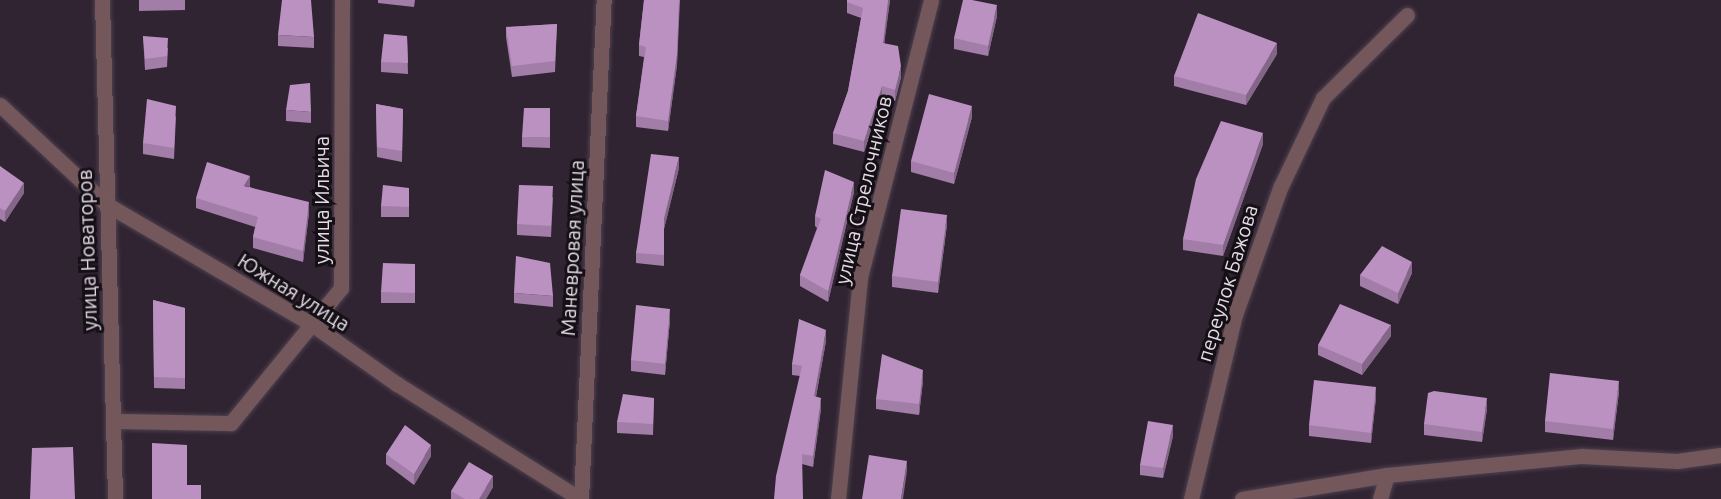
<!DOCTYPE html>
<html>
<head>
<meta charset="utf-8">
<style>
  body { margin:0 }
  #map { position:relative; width:1721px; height:499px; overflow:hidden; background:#302332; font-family:Ubuntu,sans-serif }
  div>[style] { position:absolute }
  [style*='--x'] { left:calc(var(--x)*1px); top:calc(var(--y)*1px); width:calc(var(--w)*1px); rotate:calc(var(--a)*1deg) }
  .roads { filter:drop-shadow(0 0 2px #4d414f) drop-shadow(0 0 2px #4d414f) }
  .minor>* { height:15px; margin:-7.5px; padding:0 7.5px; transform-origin:7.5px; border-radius:7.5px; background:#74575a }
  .wall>* { inset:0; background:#a17da7 }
  .shaded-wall>* { inset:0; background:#836688 }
  .building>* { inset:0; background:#bb91c2 }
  span { translate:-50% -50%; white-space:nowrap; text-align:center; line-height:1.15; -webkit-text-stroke:6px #150f16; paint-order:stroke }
  .street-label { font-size:20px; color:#e5dce6 }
</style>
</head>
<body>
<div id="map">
  <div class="roads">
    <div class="minor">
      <div style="--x:102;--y:0;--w:499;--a:88.5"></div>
      <div style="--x:0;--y:105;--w:145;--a:43"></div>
      <div style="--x:106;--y:204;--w:240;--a:30.3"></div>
      <div style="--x:313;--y:325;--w:103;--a:35.1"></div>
      <div style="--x:397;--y:384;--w:216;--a:32.1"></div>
      <div style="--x:114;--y:421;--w:117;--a:1"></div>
      <div style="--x:231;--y:423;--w:174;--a:-50.8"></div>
      <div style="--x:341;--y:288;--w:288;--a:-89.8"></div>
      <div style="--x:581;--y:499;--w:500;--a:-87.4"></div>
      <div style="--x:838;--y:499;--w:223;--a:-84.3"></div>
      <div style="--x:860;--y:277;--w:286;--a:-75.6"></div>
      <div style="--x:1191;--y:499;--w:189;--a:-76.6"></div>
      <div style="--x:1235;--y:315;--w:135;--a:-70.5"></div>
      <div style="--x:1280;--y:188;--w:100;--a:-64.5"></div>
      <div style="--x:1323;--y:98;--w:118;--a:-44.7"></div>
      <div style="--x:1242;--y:499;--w:147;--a:-9.4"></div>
      <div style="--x:1387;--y:475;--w:196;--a:-5.6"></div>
      <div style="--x:1582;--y:456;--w:95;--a:3"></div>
      <div style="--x:1677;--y:461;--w:44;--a:-7.8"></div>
      <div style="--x:1380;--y:499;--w:25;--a:-74"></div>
    </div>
  </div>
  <div class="wall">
    <div style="clip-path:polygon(139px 0,185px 0,185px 10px,139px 11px)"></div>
    <div style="clip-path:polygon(378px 0,415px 0,414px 7px,378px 3px)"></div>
    <div style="clip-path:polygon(644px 0,680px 0,677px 65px,668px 131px,636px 127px,636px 116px,644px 57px,639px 56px,639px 45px)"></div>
    <div style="clip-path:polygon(847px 0,890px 0,884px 43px,901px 77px,895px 101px,882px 97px,864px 152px,833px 144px,833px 133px,848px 91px,861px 18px,847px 13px)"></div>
    <div style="clip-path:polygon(997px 16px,988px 56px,954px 49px,954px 38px)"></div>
    <div style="clip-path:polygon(557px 24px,555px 72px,512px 77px,506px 37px,506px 27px)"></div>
    <div style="clip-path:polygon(278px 35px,314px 37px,314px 48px,278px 46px)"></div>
    <div style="clip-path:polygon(143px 36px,168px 48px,167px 67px,145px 70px)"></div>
    <div style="clip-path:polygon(407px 36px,408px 74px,381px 72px,381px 62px)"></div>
    <div style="clip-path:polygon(1277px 54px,1246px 105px,1174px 86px,1174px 76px)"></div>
    <div style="clip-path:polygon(376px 104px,403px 109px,402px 162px,377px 157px)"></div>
    <div style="clip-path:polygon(550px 108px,550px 148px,522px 147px,522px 137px)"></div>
    <div style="clip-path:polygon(286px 110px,311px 112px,311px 123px,286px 121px)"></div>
    <div style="clip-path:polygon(176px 116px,174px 159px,143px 154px,143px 143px)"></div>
    <div style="clip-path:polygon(972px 117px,954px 184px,911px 172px,911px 161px)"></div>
    <div style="clip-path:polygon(1263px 144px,1223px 256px,1183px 250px,1183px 239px)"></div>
    <div style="clip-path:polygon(0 166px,24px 193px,5px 222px,0 219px)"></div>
    <div style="clip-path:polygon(679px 168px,664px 229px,664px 266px,636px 263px,636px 253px)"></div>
    <div style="clip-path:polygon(250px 187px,309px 213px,303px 262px,253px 248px,253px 237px,255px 227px,196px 208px,196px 198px)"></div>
    <div style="clip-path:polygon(409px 188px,409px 217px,381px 217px,381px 206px)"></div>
    <div style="clip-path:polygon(854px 192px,828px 302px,800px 286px,800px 275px,817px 228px,815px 226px,815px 216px)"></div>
    <div style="clip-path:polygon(553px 197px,551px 237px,517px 235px,517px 224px)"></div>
    <div style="clip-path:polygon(947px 225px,938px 293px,892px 287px,892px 276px)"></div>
    <div style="clip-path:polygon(415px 264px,415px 303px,381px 303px,381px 292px)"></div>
    <div style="clip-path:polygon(1412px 273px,1398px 304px,1360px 286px,1360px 275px)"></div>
    <div style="clip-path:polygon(514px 293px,553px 296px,553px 307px,514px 303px)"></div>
    <div style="clip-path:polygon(153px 300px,185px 308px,185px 389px,154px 388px)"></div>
    <div style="clip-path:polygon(670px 320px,665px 375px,631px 371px,631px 360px)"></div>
    <div style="clip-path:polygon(1391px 336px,1362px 375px,1318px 355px,1318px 345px)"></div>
    <div style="clip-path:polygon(826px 341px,816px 397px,821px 409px,813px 467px,802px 464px,800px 376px,792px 375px,792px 364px)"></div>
    <div style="clip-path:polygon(923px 381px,919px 415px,876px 409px,876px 399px)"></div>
    <div style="clip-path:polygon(1619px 392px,1613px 440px,1545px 432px,1545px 421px)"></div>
    <div style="clip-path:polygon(654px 398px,653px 435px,617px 433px,617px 422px)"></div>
    <div style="clip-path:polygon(1376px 398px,1371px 443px,1309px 436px,1309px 425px)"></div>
    <div style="clip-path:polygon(1487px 409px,1482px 442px,1424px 435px,1424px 424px)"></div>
    <div style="clip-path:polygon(1173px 436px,1163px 478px,1140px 475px,1140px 465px)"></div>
    <div style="clip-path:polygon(386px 454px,431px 456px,414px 485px,386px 464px)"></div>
    <div style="clip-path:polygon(493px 487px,486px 499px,451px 499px,451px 491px)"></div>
  </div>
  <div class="shaded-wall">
    <div style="clip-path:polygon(679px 0,677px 65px,668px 131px,668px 121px)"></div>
    <div style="clip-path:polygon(888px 0,890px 0,883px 54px,883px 43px)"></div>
    <div style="clip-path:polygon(997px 5px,997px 16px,988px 56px,988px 46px)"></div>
    <div style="clip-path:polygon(1277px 43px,1277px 54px,1246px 105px,1246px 95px)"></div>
    <div style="clip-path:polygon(901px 66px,901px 77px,895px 101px,895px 90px)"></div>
    <div style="clip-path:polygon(882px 86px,882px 97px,864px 152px,864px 141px)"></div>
    <div style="clip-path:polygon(972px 106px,972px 117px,954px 184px,954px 173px)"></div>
    <div style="clip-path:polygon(1263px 133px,1263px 144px,1223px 256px,1223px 245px)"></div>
    <div style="clip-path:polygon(679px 157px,679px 168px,664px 229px,664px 266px,664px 218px)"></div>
    <div style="clip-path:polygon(250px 176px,250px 187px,244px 186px)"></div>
    <div style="clip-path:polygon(854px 182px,854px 192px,828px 302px,828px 291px)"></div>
    <div style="clip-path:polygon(24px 183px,24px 193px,5px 222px,5px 211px)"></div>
    <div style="clip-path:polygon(309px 202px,309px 213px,303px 262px,303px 251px)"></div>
    <div style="clip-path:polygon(947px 215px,947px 225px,938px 293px,938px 282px)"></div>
    <div style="clip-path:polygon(1412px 262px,1412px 273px,1398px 304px,1398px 293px)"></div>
    <div style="clip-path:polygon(670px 309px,670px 320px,665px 375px,665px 364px)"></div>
    <div style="clip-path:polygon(1391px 325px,1391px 336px,1362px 375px,1362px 364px)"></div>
    <div style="clip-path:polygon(826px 330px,826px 341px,814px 407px,814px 396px)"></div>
    <div style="clip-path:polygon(923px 370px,923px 381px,919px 415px,919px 404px)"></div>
    <div style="clip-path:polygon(1619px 381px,1619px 392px,1613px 440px,1613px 429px)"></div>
    <div style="clip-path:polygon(1376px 387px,1376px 398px,1371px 443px,1371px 433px)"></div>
    <div style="clip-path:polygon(821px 398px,821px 409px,813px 467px,813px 456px)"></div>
    <div style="clip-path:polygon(1487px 398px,1487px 409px,1482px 442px,1482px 432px)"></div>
    <div style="clip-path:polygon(1173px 425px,1173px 436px,1163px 478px,1163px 468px)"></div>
    <div style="clip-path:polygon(431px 445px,431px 456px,414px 485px,414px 474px)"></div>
    <div style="clip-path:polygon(907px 461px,907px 471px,903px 499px,901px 499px)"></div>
    <div style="clip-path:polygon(493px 476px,493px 487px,486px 499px,479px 499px)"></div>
  </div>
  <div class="building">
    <div style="clip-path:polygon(282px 0,311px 0,314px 37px,278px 35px)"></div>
    <div style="clip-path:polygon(644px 0,679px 0,677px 54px,668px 121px,636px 116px,646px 47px,639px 45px)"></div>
    <div style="clip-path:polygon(847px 0,888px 0,883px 43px,898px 46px,901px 66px,895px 90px,882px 86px,864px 141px,833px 133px,848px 91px,863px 8px,847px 2px)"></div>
    <div style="clip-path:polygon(963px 0,972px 0,997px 5px,988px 46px,954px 38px)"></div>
    <div style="clip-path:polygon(1198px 13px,1277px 43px,1246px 95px,1174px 76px)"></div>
    <div style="clip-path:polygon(557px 24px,555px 61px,512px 66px,506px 27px)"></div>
    <div style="clip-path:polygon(384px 34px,407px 36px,408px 63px,381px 62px)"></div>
    <div style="clip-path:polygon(143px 36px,168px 38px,167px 56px,145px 59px)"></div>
    <div style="clip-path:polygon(310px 83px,311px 112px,286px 110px,290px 85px)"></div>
    <div style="clip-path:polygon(929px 94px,972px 106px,954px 173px,911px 161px)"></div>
    <div style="clip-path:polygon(147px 99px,176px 106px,174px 148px,143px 143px)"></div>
    <div style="clip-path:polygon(376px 104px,403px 109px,402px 151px,377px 147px)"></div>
    <div style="clip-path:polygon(524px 108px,550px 108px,550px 137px,522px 137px)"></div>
    <div style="clip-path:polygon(1221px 121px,1263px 133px,1223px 245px,1183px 239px,1196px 179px)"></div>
    <div style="clip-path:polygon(651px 154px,679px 157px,664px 218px,664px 255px,636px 253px)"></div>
    <div style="clip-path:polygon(207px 162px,250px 176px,244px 186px,309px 202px,303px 251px,253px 237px,258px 217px,196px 198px)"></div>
    <div style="clip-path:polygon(0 166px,24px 183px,5px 211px,0 208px)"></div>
    <div style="clip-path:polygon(825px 170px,854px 182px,828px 291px,800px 275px,821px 219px,815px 216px)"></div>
    <div style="clip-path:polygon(383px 185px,409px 188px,409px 207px,381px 206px)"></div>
    <div style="clip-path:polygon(519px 185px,553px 186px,551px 226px,517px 224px)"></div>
    <div style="clip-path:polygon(901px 209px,947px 215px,938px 282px,892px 276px)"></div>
    <div style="clip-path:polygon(1382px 246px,1412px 262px,1398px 293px,1360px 275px)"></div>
    <div style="clip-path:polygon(516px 256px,550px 263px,553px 296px,514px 293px)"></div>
    <div style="clip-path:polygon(383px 263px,415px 264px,415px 293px,381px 292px)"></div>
    <div style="clip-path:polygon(153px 300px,185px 308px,185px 378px,154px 377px)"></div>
    <div style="clip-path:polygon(1340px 304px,1391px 325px,1362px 364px,1318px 345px)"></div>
    <div style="clip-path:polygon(636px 305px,670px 309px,665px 364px,631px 360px)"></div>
    <div style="clip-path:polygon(799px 319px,826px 330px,814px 396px,821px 398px,813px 456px,802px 454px,803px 499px,774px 499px,776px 476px,802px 366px,792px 364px)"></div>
    <div style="clip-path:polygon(882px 354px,923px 370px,919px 404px,876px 399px)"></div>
    <div style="clip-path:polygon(1550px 373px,1619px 381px,1613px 429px,1545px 421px)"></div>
    <div style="clip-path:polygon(1314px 380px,1376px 387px,1371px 433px,1309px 425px)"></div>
    <div style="clip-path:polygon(1434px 391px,1487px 398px,1482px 432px,1424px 424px,1428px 393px)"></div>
    <div style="clip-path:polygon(623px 394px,654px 398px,653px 424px,617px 422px)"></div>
    <div style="clip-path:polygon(1148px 421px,1173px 425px,1163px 468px,1140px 465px)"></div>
    <div style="clip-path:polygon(405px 425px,431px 445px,414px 474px,386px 454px)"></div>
    <div style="clip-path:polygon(152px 443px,187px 445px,187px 485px,201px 485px,201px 499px,152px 499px)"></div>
    <div style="clip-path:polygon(73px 447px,75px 499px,30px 499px,32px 448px)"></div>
    <div style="clip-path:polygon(869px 455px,907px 461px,901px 499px,862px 499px)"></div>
    <div style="clip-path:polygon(469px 462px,493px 476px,479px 499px,465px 499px,451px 491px)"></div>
  </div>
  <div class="street-label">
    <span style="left:863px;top:190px;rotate:-77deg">улица Стрелочников</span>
    <span style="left:321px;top:200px;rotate:-90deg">улица Ильича</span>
    <span style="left:572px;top:248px;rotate:-87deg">Маневровая улица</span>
    <span style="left:87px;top:250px;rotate:-92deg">улица Новаторов</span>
    <span style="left:1227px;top:283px;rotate:-73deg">переулок Бажова</span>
    <span style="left:294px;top:292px;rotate:32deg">Южная улица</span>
  </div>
</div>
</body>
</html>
